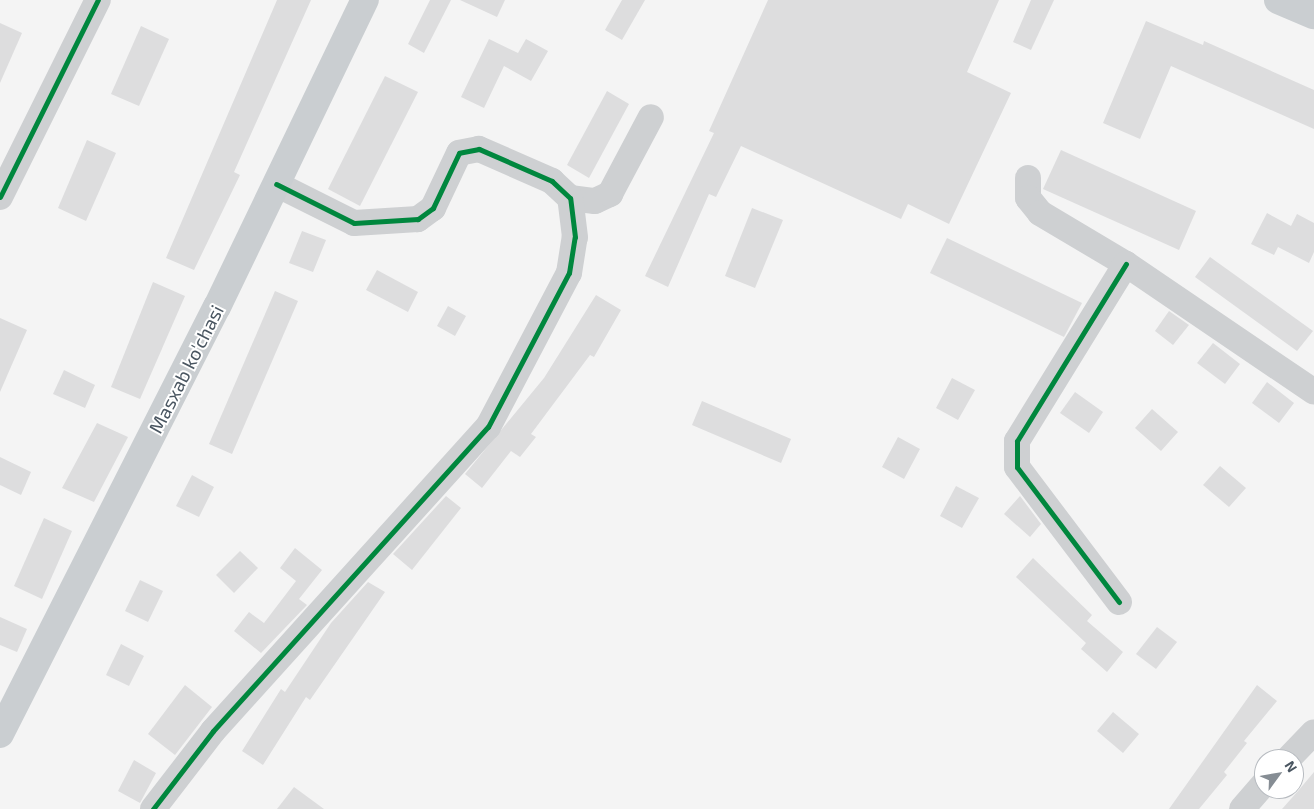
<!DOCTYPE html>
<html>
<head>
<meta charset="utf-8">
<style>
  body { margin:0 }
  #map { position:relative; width:1314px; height:809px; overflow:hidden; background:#f4f4f4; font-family:"Exo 2",sans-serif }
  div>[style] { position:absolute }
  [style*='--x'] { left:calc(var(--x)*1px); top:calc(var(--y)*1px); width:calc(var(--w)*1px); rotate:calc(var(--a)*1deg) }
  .building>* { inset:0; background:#ddddde }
  .minor>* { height:26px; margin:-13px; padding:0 13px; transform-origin:13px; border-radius:13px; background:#ced0d2 }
  .major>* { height:28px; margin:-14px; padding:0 14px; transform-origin:14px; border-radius:14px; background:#caced1 }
  .cycleway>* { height:5px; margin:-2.5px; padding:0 2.5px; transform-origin:2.5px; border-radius:2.5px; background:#00873e }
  span { translate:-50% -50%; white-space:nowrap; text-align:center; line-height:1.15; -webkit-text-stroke:4px #fff; paint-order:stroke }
  .street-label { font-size:19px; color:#4a5661 }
  .north { position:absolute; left:1254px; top:749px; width:50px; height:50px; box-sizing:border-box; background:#fff; border:1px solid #b7bbc0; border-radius:50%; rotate:58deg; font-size:14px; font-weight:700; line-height:20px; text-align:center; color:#4a5661 }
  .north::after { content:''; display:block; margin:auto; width:18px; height:22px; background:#868d94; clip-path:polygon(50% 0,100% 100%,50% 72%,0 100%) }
</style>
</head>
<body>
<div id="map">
  <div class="building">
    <div style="clip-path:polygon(277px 0,311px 0,234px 172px,240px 175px,194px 270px,166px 258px)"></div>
    <div style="clip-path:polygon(430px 0,451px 0,424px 53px,408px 44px)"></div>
    <div style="clip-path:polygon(460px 0,505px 0,497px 17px)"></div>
    <div style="clip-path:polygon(622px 0,645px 0,622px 40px,605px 30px)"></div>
    <div style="clip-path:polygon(768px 0,999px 0,967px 72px,1011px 93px,949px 224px,908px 204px,901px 219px,741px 146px,716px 197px,709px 194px,668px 287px,645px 276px,714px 133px,709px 131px)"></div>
    <div style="clip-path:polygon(1031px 0,1054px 0,1031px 50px,1013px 42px)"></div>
    <div style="clip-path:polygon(1146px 21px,1203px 45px,1204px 41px,1314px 90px,1314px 129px,1171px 66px,1140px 139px,1103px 123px)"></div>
    <div style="clip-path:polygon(0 23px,22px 33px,0 83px)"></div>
    <div style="clip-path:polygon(141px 26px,169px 39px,139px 106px,111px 94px)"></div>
    <div style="clip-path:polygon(489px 39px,518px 53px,526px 39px,548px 51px,531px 81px,504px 66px,484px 108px,461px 97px)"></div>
    <div style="clip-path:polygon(385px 76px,418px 92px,360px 206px,328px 189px)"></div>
    <div style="clip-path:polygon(607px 91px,629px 104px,589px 178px,567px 165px)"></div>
    <div style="clip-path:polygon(87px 140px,116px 153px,86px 221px,58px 208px)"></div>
    <div style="clip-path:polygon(1061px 150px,1196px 211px,1179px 250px,1043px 189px)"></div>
    <div style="clip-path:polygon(752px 208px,783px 220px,755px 288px,725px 276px)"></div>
    <div style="clip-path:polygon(1267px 213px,1291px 226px,1297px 214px,1314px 223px,1314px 252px,1309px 263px,1278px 247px,1274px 255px,1251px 244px)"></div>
    <div style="clip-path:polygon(302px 231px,326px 240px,313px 272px,289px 263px)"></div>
    <div style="clip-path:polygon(947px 238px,1082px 303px,1064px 337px,930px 273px)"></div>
    <div style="clip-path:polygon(1210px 257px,1313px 331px,1297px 351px,1195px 277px)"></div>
    <div style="clip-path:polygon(377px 270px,418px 292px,408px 312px,366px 290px)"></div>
    <div style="clip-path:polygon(153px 282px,185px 296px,140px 399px,111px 387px)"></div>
    <div style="clip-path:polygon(275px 291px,298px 301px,232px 454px,209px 444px)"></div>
    <div style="clip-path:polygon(596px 295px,621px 310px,594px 357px,590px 355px,531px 434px,536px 437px,520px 457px,511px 451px,482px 488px,465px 474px,544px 378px)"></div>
    <div style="clip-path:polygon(448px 306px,466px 316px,455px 336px,437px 326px)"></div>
    <div style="clip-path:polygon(1169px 311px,1189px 325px,1173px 345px,1155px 331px)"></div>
    <div style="clip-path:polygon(0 318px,27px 330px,0 392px)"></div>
    <div style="clip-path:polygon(1213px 343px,1240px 364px,1225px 384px,1197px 363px)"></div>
    <div style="clip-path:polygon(64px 370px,95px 385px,85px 408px,53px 394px)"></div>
    <div style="clip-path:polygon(952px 378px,975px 390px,958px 420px,936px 408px)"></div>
    <div style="clip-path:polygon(1267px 382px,1294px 403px,1279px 423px,1252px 403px)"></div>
    <div style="clip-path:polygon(1075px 392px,1103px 412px,1089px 433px,1060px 413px)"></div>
    <div style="clip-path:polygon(702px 401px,791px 439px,781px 463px,692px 425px)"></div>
    <div style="clip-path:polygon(1152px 409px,1178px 432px,1161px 451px,1135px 428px)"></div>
    <div style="clip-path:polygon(97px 423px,128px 437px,94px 502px,62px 488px)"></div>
    <div style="clip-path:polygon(898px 437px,920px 449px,904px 479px,882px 467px)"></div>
    <div style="clip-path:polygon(0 457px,31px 472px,21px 495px,0 485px)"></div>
    <div style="clip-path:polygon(1220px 466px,1246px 488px,1229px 507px,1203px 485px)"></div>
    <div style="clip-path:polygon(192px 475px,214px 487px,199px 517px,176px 506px)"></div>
    <div style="clip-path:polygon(956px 486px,979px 498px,962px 528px,940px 516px)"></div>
    <div style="clip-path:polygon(446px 496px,461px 508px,412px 570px,393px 554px)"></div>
    <div style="clip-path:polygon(1020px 496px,1041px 524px,1030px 537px,1004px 514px)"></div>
    <div style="clip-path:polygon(44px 518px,72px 531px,42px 599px,14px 586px)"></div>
    <div style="clip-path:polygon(295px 548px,322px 570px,299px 599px,307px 605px,261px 653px,234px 631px,249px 612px,264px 623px,296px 581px,280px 568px)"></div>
    <div style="clip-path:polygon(240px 551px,258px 568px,234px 593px,216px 575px)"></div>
    <div style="clip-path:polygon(1033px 558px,1092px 615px,1087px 621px,1123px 652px,1107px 672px,1081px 649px,1086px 643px,1016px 577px)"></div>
    <div style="clip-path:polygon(140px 580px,163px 591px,148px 622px,125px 611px)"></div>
    <div style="clip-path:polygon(368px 582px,385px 592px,310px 700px,306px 697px,263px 765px,242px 751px,281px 689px,285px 692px,331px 623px)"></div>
    <div style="clip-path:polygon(0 617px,27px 629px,17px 652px,0 645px)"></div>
    <div style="clip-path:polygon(1157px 627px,1177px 642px,1156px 669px,1136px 654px)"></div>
    <div style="clip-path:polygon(121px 644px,144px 656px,129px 686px,106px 675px)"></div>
    <div style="clip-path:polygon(185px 685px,212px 707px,175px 755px,148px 734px)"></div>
    <div style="clip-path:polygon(1257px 685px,1277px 701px,1244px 741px,1247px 743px,1224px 772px,1227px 775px,1199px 809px,1169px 809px)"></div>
    <div style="clip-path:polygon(1113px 712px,1139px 734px,1123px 753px,1097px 731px)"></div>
    <div style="clip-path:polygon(134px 760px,156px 773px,140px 803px,118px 791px)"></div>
    <div style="clip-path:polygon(1314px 772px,1314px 809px,1282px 809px,1298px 791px)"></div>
    <div style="clip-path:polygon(294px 787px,324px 809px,277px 809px)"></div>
  </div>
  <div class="minor">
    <div style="--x:1028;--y:178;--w:20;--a:90"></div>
    <div style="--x:1028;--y:198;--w:19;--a:51"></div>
    <div style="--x:1040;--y:213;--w:100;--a:30.7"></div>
    <div style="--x:1126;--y:264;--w:227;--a:34.2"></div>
    <div style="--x:0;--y:197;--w:220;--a:-63.6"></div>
    <div style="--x:570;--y:198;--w:25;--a:7"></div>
    <div style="--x:595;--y:201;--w:17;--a:-25"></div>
    <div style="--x:610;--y:194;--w:87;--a:-62"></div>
    <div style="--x:1119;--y:602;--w:169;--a:-127.1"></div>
    <div style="--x:1017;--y:467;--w:26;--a:-90"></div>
    <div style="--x:1017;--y:441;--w:208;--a:-58.4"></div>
    <div style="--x:1288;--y:759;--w:37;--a:-46"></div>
    <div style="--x:153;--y:809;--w:98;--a:-52.4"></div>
    <div style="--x:213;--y:731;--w:410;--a:-47.9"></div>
    <div style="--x:488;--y:427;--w:174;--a:-62.3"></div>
    <div style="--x:569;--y:273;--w:36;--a:-81"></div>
    <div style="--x:575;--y:237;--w:39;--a:-97"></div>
    <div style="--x:570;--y:198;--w:25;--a:-137"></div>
    <div style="--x:552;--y:181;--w:80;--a:-156.3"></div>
    <div style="--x:479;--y:149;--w:20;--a:169"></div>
    <div style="--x:459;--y:153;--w:61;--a:115.3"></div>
    <div style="--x:433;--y:208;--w:19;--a:144"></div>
    <div style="--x:418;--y:219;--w:64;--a:176.4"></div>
    <div style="--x:354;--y:223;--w:87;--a:-153.4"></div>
    <div style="--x:1242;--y:809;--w:33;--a:-49"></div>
  </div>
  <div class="major">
    <div style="--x:1278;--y:0;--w:39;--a:23"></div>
    <div style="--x:0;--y:734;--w:479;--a:-63.1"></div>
    <div style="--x:217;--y:307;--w:341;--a:-64.3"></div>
  </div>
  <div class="cycleway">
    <div style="--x:0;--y:197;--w:220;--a:-63.6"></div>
    <div style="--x:1119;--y:602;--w:169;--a:-127.1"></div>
    <div style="--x:1017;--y:467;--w:26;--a:-90"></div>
    <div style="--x:1017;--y:441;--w:208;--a:-58.4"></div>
    <div style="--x:153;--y:809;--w:98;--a:-52.4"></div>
    <div style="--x:213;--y:731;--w:410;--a:-47.9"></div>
    <div style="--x:488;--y:427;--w:174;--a:-62.3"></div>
    <div style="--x:569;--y:273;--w:36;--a:-81"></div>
    <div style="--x:575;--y:237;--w:39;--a:-97"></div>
    <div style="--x:570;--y:198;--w:25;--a:-137"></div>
    <div style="--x:552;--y:181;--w:80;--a:-156.3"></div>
    <div style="--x:479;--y:149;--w:20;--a:169"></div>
    <div style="--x:459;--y:153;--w:61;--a:115.3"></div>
    <div style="--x:433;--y:208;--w:19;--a:144"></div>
    <div style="--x:418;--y:219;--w:64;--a:176.4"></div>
    <div style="--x:354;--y:223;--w:87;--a:-153.4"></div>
  </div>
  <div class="street-label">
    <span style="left:186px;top:369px;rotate:-63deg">Masxab ko'chasi</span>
  </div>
  <div class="north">N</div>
</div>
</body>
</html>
